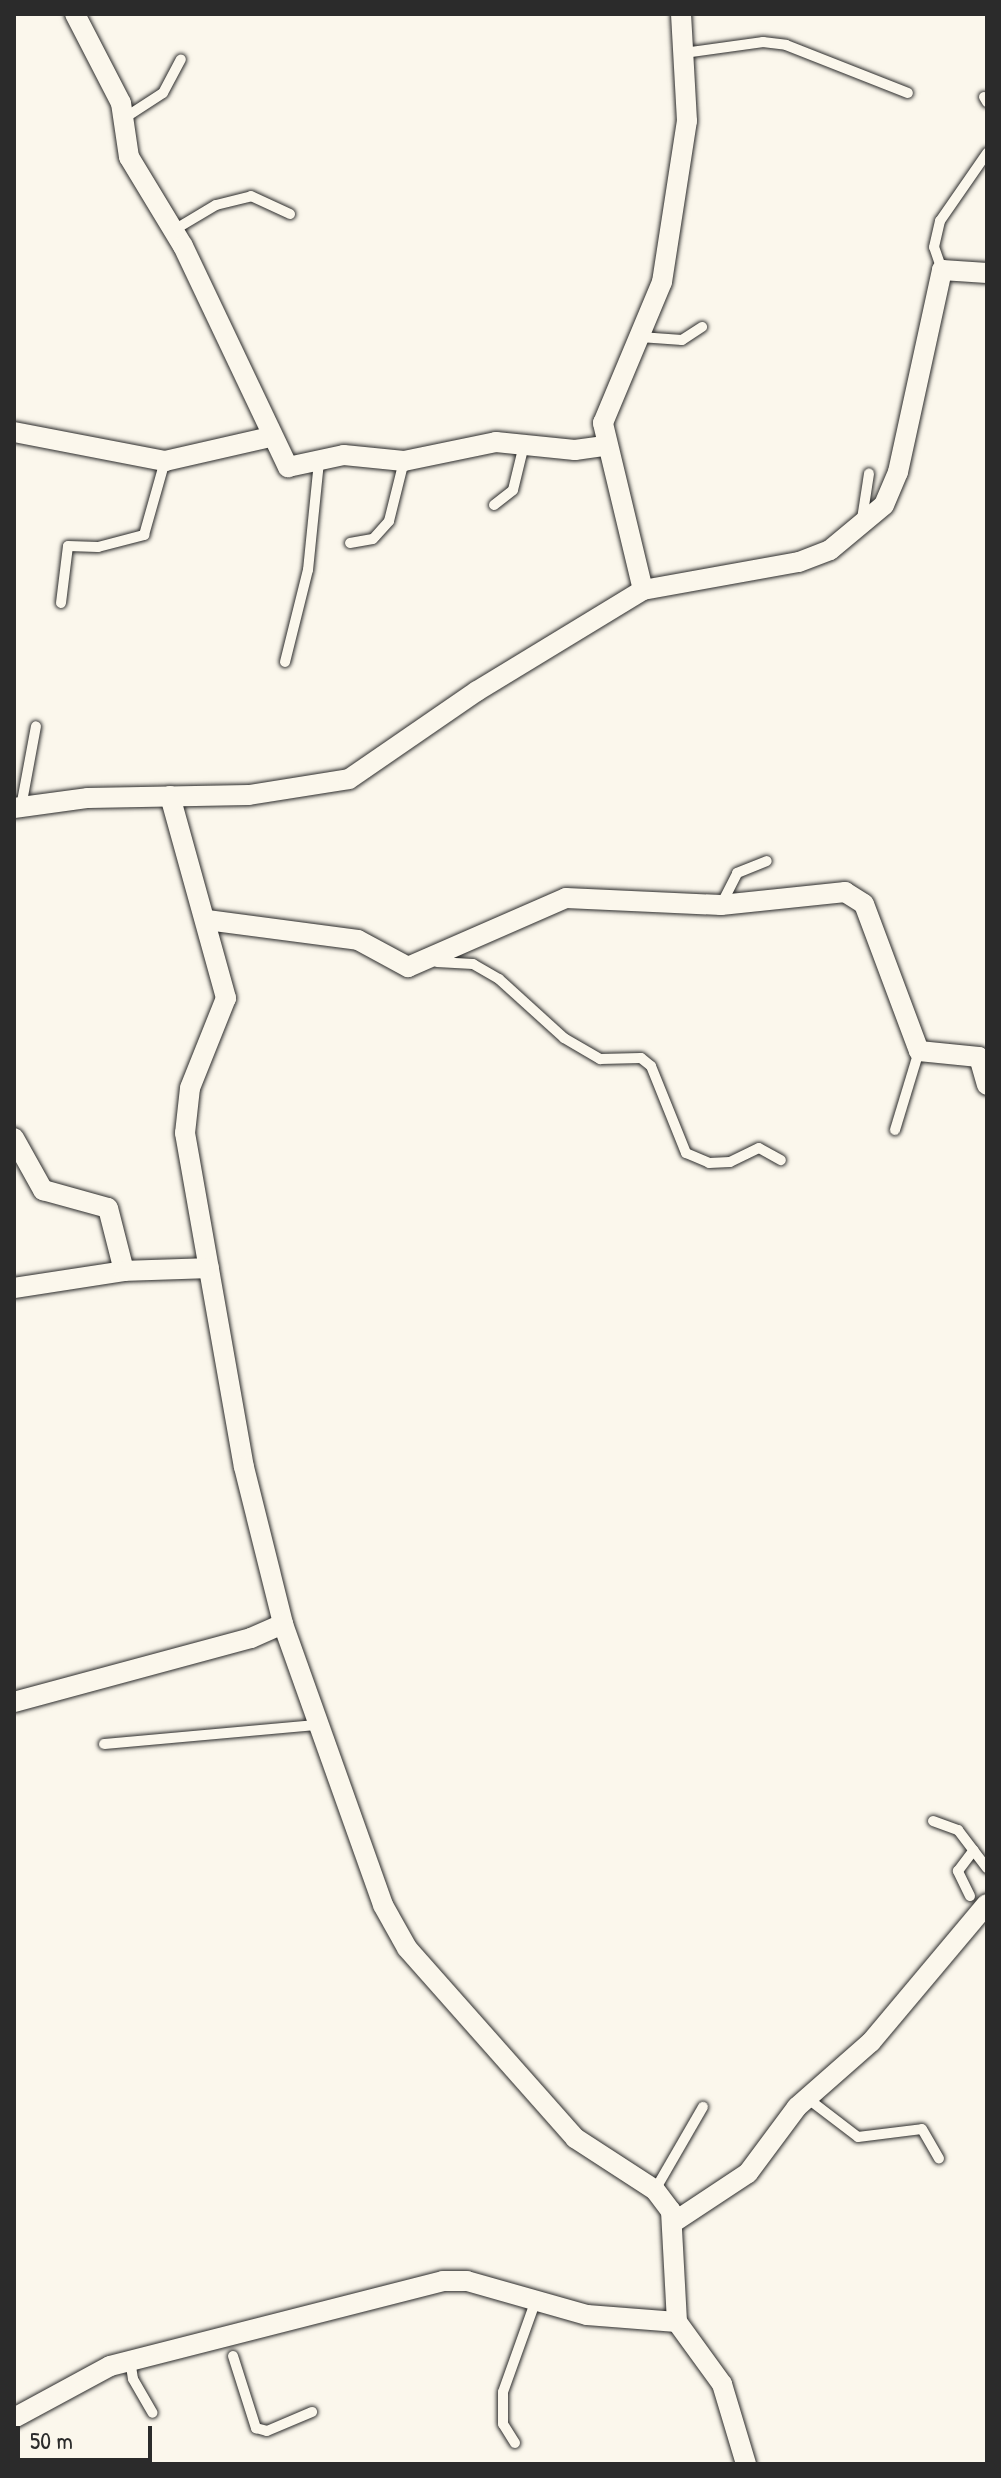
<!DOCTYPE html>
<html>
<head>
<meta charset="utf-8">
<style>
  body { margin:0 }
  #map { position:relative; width:1001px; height:2478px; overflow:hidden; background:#fbf7ec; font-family:"Patrick Hand",sans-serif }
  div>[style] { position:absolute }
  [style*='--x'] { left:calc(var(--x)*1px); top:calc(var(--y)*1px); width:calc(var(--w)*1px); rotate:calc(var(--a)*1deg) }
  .roads { filter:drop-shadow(0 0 2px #2b2b2b) drop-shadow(0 0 2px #2b2b2b) }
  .lane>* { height:10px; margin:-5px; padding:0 5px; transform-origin:5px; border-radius:5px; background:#fbf7ec }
  .street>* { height:20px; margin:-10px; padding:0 10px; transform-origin:10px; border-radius:10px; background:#fbf7ec }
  span { translate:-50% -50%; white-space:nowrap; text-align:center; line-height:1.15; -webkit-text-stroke:6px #fbf7ec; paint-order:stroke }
  .frame { position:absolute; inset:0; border:16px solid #2b2b2b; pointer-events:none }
  .scale { position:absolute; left:16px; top:2426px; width:136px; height:36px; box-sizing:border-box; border:4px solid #2b2b2b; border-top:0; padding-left:10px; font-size:24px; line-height:28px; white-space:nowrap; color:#2b2b2b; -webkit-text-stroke:6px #fbf7ec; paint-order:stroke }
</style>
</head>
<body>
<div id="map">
  <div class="roads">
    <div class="lane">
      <div style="--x:684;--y:53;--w:80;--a:-7.9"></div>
      <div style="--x:763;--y:42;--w:23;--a:7"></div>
      <div style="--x:786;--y:45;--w:131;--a:21.5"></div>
      <div style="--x:984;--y:97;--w:6;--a:59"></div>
      <div style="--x:126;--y:117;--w:44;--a:-33"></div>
      <div style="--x:163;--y:93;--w:38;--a:-62"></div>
      <div style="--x:174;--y:230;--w:49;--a:-30.8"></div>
      <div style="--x:216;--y:205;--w:36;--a:-14"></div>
      <div style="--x:251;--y:196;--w:43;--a:24.8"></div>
      <div style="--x:942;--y:270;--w:24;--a:-109"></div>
      <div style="--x:934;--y:247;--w:27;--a:-77"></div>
      <div style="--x:940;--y:221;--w:83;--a:-55.3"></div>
      <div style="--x:640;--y:337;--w:42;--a:4.1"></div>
      <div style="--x:682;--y:340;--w:24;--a:-33"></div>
      <div style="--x:494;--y:505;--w:24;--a:-38"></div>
      <div style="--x:513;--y:490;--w:46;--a:-76.3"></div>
      <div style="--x:862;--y:519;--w:46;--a:-81.2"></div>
      <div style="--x:350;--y:543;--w:23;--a:-10"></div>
      <div style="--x:373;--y:539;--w:24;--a:-48"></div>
      <div style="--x:389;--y:521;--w:62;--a:-76"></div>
      <div style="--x:61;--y:603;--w:57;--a:-83"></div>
      <div style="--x:68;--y:546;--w:30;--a:2"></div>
      <div style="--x:98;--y:547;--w:48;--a:-14.6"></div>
      <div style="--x:144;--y:535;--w:77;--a:-74.2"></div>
      <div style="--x:285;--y:662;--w:95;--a:-76"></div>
      <div style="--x:308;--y:570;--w:109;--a:-84.2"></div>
      <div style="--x:21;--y:807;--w:82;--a:-79.5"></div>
      <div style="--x:721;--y:905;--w:36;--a:-63"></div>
      <div style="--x:737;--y:873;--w:32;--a:-22"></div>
      <div style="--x:437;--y:962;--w:36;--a:3"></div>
      <div style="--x:473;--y:964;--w:30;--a:30"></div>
      <div style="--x:499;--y:979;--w:88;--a:42.2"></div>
      <div style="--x:564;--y:1038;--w:42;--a:30.3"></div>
      <div style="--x:600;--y:1059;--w:41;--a:-1.4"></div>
      <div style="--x:641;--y:1058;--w:13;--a:39"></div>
      <div style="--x:651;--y:1066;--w:94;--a:68.1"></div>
      <div style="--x:686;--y:1153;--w:25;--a:23"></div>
      <div style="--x:709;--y:1163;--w:21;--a:-3"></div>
      <div style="--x:730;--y:1162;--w:32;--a:-26"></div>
      <div style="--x:759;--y:1148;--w:25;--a:29"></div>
      <div style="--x:895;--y:1130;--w:83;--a:-73.1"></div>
      <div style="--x:104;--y:1744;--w:216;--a:-5.1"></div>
      <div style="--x:933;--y:1821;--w:27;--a:20"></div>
      <div style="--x:958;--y:1830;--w:48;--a:52.7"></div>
      <div style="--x:970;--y:1896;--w:28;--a:-116"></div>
      <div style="--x:958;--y:1871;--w:26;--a:-53"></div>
      <div style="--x:807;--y:2098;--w:64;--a:37.4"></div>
      <div style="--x:858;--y:2137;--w:64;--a:-7.1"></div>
      <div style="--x:922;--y:2129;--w:34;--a:60"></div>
      <div style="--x:655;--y:2190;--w:96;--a:-60"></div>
      <div style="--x:233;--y:2356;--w:76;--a:72.3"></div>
      <div style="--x:256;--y:2428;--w:11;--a:15"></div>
      <div style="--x:267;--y:2431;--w:49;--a:-22.9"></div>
      <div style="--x:130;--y:2360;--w:19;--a:81"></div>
      <div style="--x:133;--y:2379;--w:39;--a:60"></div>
      <div style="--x:515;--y:2443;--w:22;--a:-122"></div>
      <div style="--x:503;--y:2424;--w:32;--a:-90"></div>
      <div style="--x:503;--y:2392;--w:98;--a:-70.3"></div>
    </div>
    <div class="street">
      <div style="--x:75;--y:14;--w:100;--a:62.7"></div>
      <div style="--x:121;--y:103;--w:55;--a:81.6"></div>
      <div style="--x:129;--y:157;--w:104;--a:58.8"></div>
      <div style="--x:183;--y:246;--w:245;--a:64.6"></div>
      <div style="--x:288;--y:467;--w:57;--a:-12.1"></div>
      <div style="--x:344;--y:455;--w:60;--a:5.7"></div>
      <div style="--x:404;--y:461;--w:94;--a:-11.7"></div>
      <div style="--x:496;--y:442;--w:79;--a:5.8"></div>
      <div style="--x:575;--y:450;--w:30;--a:-8"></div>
      <div style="--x:14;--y:432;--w:154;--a:10.9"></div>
      <div style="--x:165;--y:461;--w:109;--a:-12.8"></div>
      <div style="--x:643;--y:590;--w:172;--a:-103.5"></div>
      <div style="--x:603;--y:423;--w:153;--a:-67.3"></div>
      <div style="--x:662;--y:282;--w:163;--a:-81.2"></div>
      <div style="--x:687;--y:121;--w:107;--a:-93.2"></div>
      <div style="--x:170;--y:796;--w:210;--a:74.5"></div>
      <div style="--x:226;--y:998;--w:97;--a:111.8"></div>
      <div style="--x:190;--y:1088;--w:45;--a:96.3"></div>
      <div style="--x:185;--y:1133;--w:339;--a:80"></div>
      <div style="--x:244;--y:1467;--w:162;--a:76"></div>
      <div style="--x:283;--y:1624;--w:298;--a:70.4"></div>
      <div style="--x:383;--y:1905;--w:49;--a:60.8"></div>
      <div style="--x:407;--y:1948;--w:254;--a:48.5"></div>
      <div style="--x:575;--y:2138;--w:95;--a:33"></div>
      <div style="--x:655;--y:2190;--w:26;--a:53"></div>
      <div style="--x:671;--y:2211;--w:111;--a:86.9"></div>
      <div style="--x:677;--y:2322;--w:77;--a:54"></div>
      <div style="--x:722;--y:2384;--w:84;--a:73.3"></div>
      <div style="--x:14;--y:808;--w:75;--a:-7.7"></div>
      <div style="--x:88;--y:798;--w:161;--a:-1.1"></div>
      <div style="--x:249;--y:795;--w:101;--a:-9.1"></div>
      <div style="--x:349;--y:779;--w:155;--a:-34.5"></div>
      <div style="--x:477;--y:691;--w:194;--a:-31.3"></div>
      <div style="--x:643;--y:590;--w:158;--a:-10.2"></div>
      <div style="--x:799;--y:562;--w:33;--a:-21"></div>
      <div style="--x:830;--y:550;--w:70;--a:-39.8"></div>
      <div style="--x:884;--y:505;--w:36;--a:-67"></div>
      <div style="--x:898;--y:472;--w:207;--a:-77.7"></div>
      <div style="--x:942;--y:270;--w:45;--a:3.8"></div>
      <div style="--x:207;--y:920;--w:152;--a:7.5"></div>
      <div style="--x:358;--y:940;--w:57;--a:28.4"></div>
      <div style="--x:408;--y:967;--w:172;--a:-23.6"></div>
      <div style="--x:566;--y:898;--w:155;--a:2.6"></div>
      <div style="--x:721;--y:905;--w:125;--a:-6"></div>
      <div style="--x:845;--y:892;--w:22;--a:32"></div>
      <div style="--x:864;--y:904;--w:157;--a:69.5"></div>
      <div style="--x:919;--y:1051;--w:60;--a:5.7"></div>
      <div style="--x:979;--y:1057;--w:29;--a:74"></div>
      <div style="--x:14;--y:1138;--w:60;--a:60.9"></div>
      <div style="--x:43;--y:1190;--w:67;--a:15.5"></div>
      <div style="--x:108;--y:1208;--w:65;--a:75.7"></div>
      <div style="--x:14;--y:1288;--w:111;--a:-8.8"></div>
      <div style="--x:124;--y:1271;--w:85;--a:-2"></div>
      <div style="--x:14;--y:1702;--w:245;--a:-15.1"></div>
      <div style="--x:251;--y:1638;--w:35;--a:-24"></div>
      <div style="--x:674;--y:2222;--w:89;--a:-33.5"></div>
      <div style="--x:748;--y:2173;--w:82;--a:-53.4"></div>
      <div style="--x:797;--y:2107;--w:98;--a:-41.3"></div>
      <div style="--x:871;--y:2042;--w:180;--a:-50"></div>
      <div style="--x:14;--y:2418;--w:109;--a:-28.4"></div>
      <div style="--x:110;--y:2366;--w:344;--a:-14.3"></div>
      <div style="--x:443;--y:2281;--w:24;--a:0"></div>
      <div style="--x:467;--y:2281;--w:125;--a:15.8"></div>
      <div style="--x:587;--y:2315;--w:90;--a:4.4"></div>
    </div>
  </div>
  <div class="frame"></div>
  <div class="scale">50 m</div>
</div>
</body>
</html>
